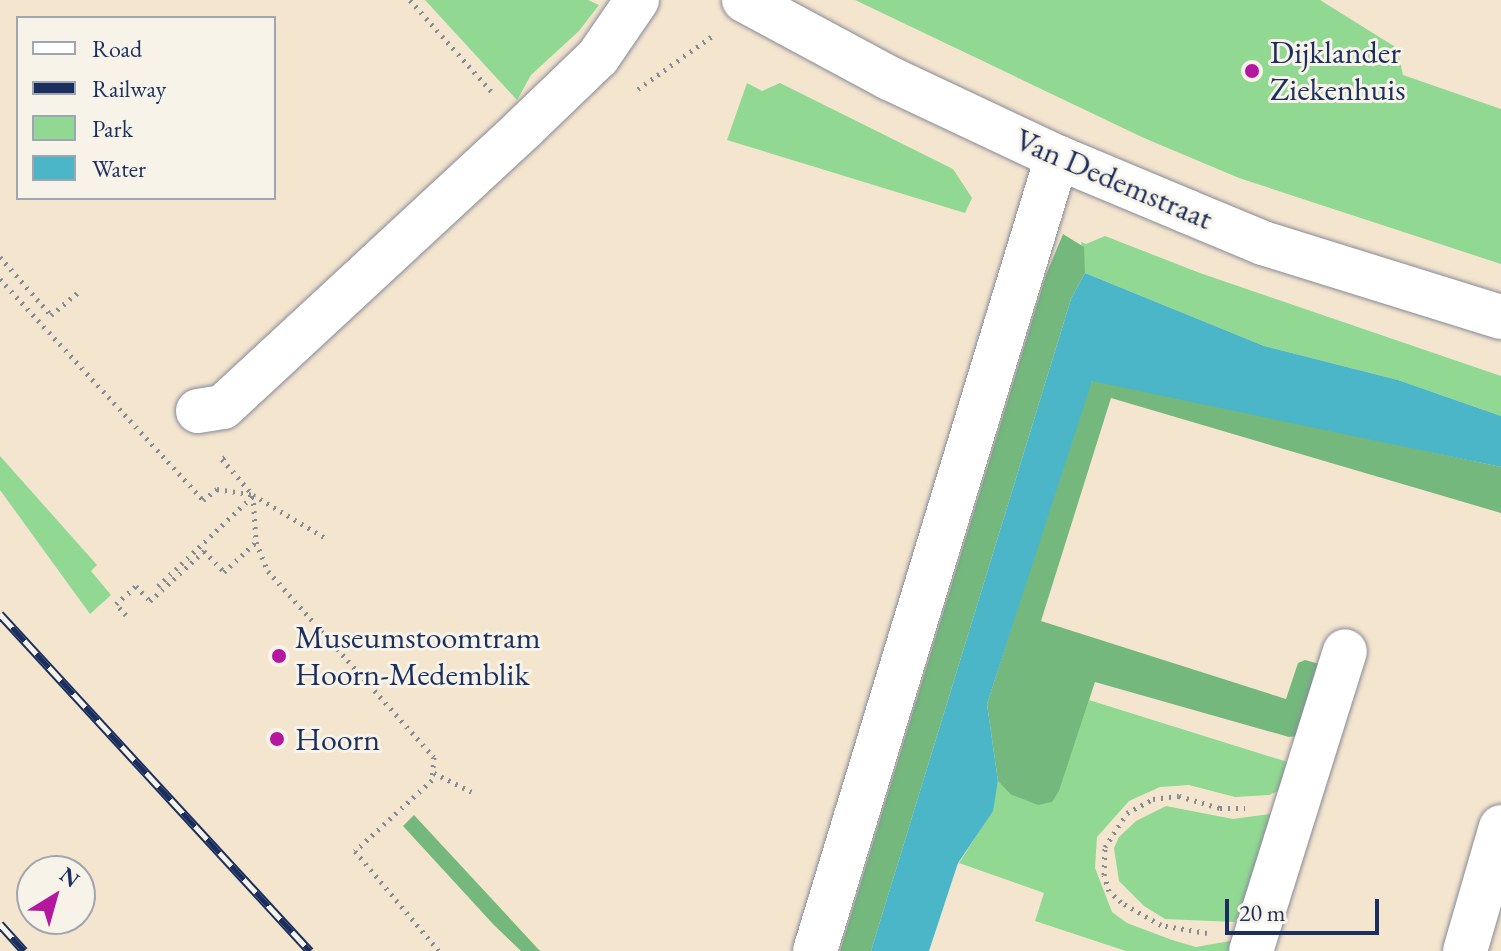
<!DOCTYPE html>
<html>
<head>
<meta charset="utf-8">
<style>
  body { margin:0 }
  #map { position:relative; width:1501px; height:951px; overflow:hidden; background:#f4e5cf; font-family:"EB Garamond",serif }
  div>[style] { position:absolute }
  [style*='--x'] { left:calc(var(--x)*1px); top:calc(var(--y)*1px); width:calc(var(--w)*1px); rotate:calc(var(--a)*1deg) }
  .green>* { inset:0; background:#91d893 }
  .forest>* { inset:0; background:#74b87d }
  .water>* { inset:0; background:#4ab6c7 }
  .path>* { height:5px; margin-top:-2.5px; transform-origin:0; background:repeating-linear-gradient(90deg,#888a96 0 2px,transparent 0 8px) }
  .roads { filter:drop-shadow(0 0 2px #888a96) drop-shadow(0 0 2px #888a96) }
  .minor>* { height:44px; margin:-22px; padding:0 22px; transform-origin:22px; border-radius:22px; background:#fff }
  .rail>* { height:9px; margin-top:-4.5px; transform-origin:0; background:repeating-linear-gradient(90deg,#f7f3e8 0 18px,#1b2f5e 0 36px); box-sizing:border-box; border-block:2px solid #1b2f5e }
  .dots>* { width:22px; height:22px; translate:-50% -50%; box-sizing:border-box; border:4px solid #f7f3e8; border-radius:50% }
  span { translate:-50% -50%; white-space:nowrap; text-align:center; line-height:1.15; -webkit-text-stroke:6px #f7f3e8; paint-order:stroke }
  .poi-label { font-size:32px; color:#1b2f5e }
  .left { translate:0 -50%; text-align:left }
  .street-label { font-size:32px; color:#1b2f5e }
  .legend { position:absolute; left:16px; top:16px; width:260px; height:184px; box-sizing:border-box; background:#f7f3e8; border:2px solid #9fa5b1; margin:0; padding:10px 14px; list-style:none; font-size:24px; color:#1b2f5e }
  .legend li { display:flex; align-items:center; gap:16px; height:40px }
  .legend b { width:40px; border:2px solid #9fa5b1 }
  .north { position:absolute; left:16px; top:855px; width:80px; height:80px; box-sizing:border-box; background:#f7f3e8; border:2px solid #9fa5b1; border-radius:50%; rotate:37deg; font-size:22px; font-weight:700; line-height:32px; text-align:center; color:#1b2f5e }
  .north::after { content:''; display:block; margin:auto; width:28px; height:36px; background:#b5179e; clip-path:polygon(50% 0,100% 100%,50% 72%,0 100%) }
  .scale { position:absolute; left:1225px; top:899px; width:154px; height:36px; box-sizing:border-box; border:4px solid #1b2f5e; border-top:0; padding-left:10px; font-size:24px; line-height:28px; white-space:nowrap; color:#1b2f5e; -webkit-text-stroke:6px #f7f3e8; paint-order:stroke }
</style>
</head>
<body>
<div id="map">
  <div class="green">
    <div style="clip-path:polygon(425px 0,588px 0,599px 5px,579px 31px,531px 75px,517px 100px)"></div>
    <div style="clip-path:polygon(855px 0,1320px 0,1397px 48px,1403px 75px,1501px 109px,1501px 264px,1239px 178px,1144px 138px)"></div>
    <div style="clip-path:polygon(747px 83px,762px 91px,780px 83px,953px 169px,972px 198px,965px 213px,727px 140px)"></div>
    <div style="clip-path:polygon(1105px 236px,1200px 273px,1501px 376px,1501px 416px,1398px 380px,1264px 346px,1085px 273px,1081px 242px,1086px 244px)"></div>
    <div style="clip-path:polygon(0 456px,97px 565px,91px 571px,111px 595px,90px 614px,0 490px)"></div>
    <div style="clip-path:polygon(1089px 700px,1294px 764px,1283px 789px,1269px 795px,1235px 797px,1189px 785px,1160px 787px,1129px 801px,1097px 837px,1095px 868px,1112px 912px,1127px 923px,1172px 940px,1196px 947px,1230px 941px,1236px 946px,1235px 951px,1126px 951px,1035px 921px,1044px 893px,959px 863px,992px 811px,998px 781px,1010px 794px,1059px 790px)"></div>
    <div style="clip-path:polygon(1166px 806px,1233px 819px,1278px 813px,1242px 917px,1234px 922px,1165px 919px,1144px 906px,1119px 881px,1114px 848px,1119px 837px,1136px 821px)"></div>
  </div>
  <div class="forest">
    <div style="clip-path:polygon(1063px 234px,1084px 247px,1085px 273px,1071px 299px,871px 951px,840px 951px,1046px 275px)"></div>
    <div style="clip-path:polygon(1099px 380px,1501px 467px,1501px 513px,1111px 398px,1041px 621px,1286px 699px,1298px 663px,1305px 660px,1323px 665px,1297px 736px,1289px 737px,1095px 682px,1059px 791px,1052px 802px,1038px 805px,1010px 794px,998px 781px,987px 704px,1087px 391px,1092px 381px)"></div>
    <div style="clip-path:polygon(414px 815px,540px 951px,521px 951px,493px 924px,403px 826px)"></div>
  </div>
  <div class="water">
    <div style="clip-path:polygon(1085px 273px,1264px 346px,1398px 380px,1501px 416px,1501px 467px,1092px 381px,987px 704px,998px 781px,993px 811px,958px 863px,929px 951px,871px 951px,1071px 299px)"></div>
  </div>
  <div class="path">
    <div style="--x:410;--y:0;--w:125;--a:48.3"></div>
    <div style="--x:638;--y:89;--w:90;--a:-35.5"></div>
    <div style="--x:0;--y:257;--w:77;--a:48.7"></div>
    <div style="--x:51;--y:315;--w:35;--a:-40"></div>
    <div style="--x:0;--y:279;--w:300;--a:47.4"></div>
    <div style="--x:203;--y:500;--w:18;--a:-38"></div>
    <div style="--x:217;--y:489;--w:36;--a:9"></div>
    <div style="--x:253;--y:495;--w:86;--a:30.7"></div>
    <div style="--x:225;--y:457;--w:4;--a:146"></div>
    <div style="--x:222;--y:459;--w:48;--a:49.3"></div>
    <div style="--x:253;--y:495;--w:47;--a:86.3"></div>
    <div style="--x:256;--y:542;--w:31;--a:68"></div>
    <div style="--x:268;--y:571;--w:249;--a:48.3"></div>
    <div style="--x:434;--y:757;--w:23;--a:95"></div>
    <div style="--x:432;--y:780;--w:105;--a:137.3"></div>
    <div style="--x:355;--y:851;--w:131;--a:50"></div>
    <div style="--x:158;--y:586;--w:131;--a:-43.5"></div>
    <div style="--x:126;--y:615;--w:15;--a:-132"></div>
    <div style="--x:116;--y:604;--w:27;--a:-42"></div>
    <div style="--x:136;--y:586;--w:21;--a:47"></div>
    <div style="--x:150;--y:601;--w:74;--a:-42.8"></div>
    <div style="--x:204;--y:551;--w:29;--a:46"></div>
    <div style="--x:224;--y:572;--w:44;--a:-43.2"></div>
    <div style="--x:434;--y:773;--w:42;--a:26.6"></div>
    <div style="--x:1207;--y:933;--w:47;--a:-170.1"></div>
    <div style="--x:1161;--y:925;--w:46;--a:-150.1"></div>
    <div style="--x:1121;--y:902;--w:16;--a:-137"></div>
    <div style="--x:1109;--y:891;--w:17;--a:-107"></div>
    <div style="--x:1104;--y:875;--w:28;--a:-88"></div>
    <div style="--x:1105;--y:847;--w:40;--a:-57.1"></div>
    <div style="--x:1127;--y:813;--w:30;--a:-28"></div>
    <div style="--x:1153;--y:799;--w:26;--a:-7"></div>
    <div style="--x:1179;--y:796;--w:43;--a:16.3"></div>
    <div style="--x:1220;--y:808;--w:25;--a:0"></div>
  </div>
  <div class="roads">
    <div class="minor">
      <div style="--x:744;--y:0;--w:165;--a:28.3"></div>
      <div style="--x:889;--y:78;--w:186;--a:25.2"></div>
      <div style="--x:1057;--y:157;--w:140;--a:22.7"></div>
      <div style="--x:1186;--y:211;--w:83;--a:22.6"></div>
      <div style="--x:1263;--y:243;--w:249;--a:17.3"></div>
      <div style="--x:198;--y:411;--w:25;--a:-9"></div>
      <div style="--x:223;--y:407;--w:410;--a:-42.8"></div>
      <div style="--x:524;--y:128;--w:103;--a:-43.8"></div>
      <div style="--x:598;--y:57;--w:69;--a:-55.6"></div>
      <div style="--x:815;--y:951;--w:830;--a:-73.05"></div>
      <div style="--x:1251;--y:951;--w:314;--a:-72.6"></div>
      <div style="--x:1465;--y:951;--w:129;--a:-73.8"></div>
    </div>
  </div>
  <div class="rail">
    <div style="--x:0;--y:614;--w:458;--a:47.4"></div>
    <div style="--x:0;--y:924;--w:36;--a:48"></div>
  </div>
  <div class="dots">
    <div style="left:1252px;top:71px;background:#b5179e"></div>
    <div style="left:279px;top:656px;background:#b5179e"></div>
    <div style="left:277px;top:739px;background:#b5179e"></div>
  </div>
  <div class="poi-label">
    <span class="left" style="left:1270px;top:71px">Dijklander<br>Ziekenhuis</span>
    <span class="left" style="left:295px;top:656px">Museumstoomtram<br>Hoorn-Medemblik</span>
    <span class="left" style="left:295px;top:739px">Hoorn</span>
  </div>
  <div class="street-label">
    <span style="left:1114px;top:179px;rotate:23deg">Van Dedemstraat</span>
  </div>
  <ul class="legend">
  <li><b style="height:10px;background:#fff"></b>Road</li>
  <li><b style="height:10px;background:#1b2f5e"></b>Railway</li>
  <li><b style="height:22px;background:#91d893"></b>Park</li>
  <li><b style="height:22px;background:#4ab6c7"></b>Water</li>
  </ul>
  <div class="north">N</div>
  <div class="scale">20 m</div>
</div>
</body>
</html>
